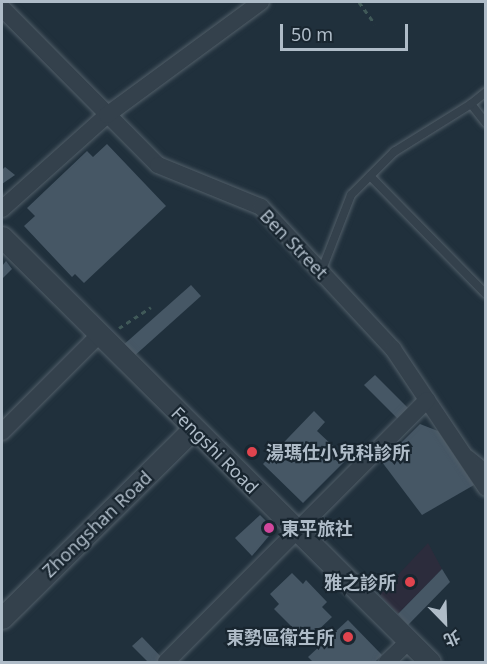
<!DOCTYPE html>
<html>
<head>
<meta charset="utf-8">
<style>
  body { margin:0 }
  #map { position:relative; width:487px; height:664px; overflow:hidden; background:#20303c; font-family:"Noto Sans","Noto Sans TC",sans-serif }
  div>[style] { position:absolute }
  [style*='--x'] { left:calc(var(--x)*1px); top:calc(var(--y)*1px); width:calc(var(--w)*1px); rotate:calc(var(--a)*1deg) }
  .medical>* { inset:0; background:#2c2c3c }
  .building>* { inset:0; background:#465765 }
  .path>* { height:3px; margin-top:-1.5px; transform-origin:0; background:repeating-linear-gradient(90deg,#405958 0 4.5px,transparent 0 9px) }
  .roads { filter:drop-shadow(0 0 2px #525f69) drop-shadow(0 0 2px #525f69) }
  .service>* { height:8px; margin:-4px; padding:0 4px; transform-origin:4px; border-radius:4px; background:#34414c }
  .minor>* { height:16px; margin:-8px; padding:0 8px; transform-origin:8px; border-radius:8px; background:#34414c }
  .tertiary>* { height:21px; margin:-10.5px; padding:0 10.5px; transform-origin:10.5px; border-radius:10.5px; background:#34414c }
  .dots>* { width:16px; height:16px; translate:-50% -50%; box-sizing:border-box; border:3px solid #192630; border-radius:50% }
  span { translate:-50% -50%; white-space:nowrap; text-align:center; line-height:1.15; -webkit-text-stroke:4.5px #192630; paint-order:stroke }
  .street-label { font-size:18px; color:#afbcc8 }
  .poi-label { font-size:18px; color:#afbcc8; font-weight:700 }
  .left { translate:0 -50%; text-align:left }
  .right { translate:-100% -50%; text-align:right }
  .frame { position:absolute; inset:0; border:3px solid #afbcc8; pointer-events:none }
  .north { position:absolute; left:415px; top:592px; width:60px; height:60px; -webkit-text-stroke:4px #192630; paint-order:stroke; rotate:157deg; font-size:16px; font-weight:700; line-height:24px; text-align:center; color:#afbcc8 }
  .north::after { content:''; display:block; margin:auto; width:21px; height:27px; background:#afbcc8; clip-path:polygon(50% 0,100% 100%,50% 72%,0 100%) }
  .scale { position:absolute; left:280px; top:24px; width:128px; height:27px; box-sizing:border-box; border:3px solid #afbcc8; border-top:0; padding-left:8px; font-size:18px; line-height:21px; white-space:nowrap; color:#afbcc8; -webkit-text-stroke:4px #192630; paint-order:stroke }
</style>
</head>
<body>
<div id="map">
  <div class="medical">
    <div style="clip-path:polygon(428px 543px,442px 569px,398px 614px,379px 595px)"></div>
  </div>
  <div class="building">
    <div style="clip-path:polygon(107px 144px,166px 206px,84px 283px,75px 274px,72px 277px,24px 226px,35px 216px,27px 208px,87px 151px,93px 157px)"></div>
    <div style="clip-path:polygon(5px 167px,15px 175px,2px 184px,2px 170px)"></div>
    <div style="clip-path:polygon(6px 261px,12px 269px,2px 279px,2px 266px)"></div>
    <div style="clip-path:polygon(191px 285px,201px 296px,132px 358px,121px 347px)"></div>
    <div style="clip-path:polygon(375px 375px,411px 411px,400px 421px,364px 385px)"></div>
    <div style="clip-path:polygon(314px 411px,325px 422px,317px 431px,347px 459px,303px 503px,263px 464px)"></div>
    <div style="clip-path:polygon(420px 424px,438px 431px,474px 485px,422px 515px,382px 462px)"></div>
    <div style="clip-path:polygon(260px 515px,268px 523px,269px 536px,252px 556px,235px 538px)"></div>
    <div style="clip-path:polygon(442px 569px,450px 582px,408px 625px,398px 614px)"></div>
    <div style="clip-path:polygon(292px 573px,303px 584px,306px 580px,327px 602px,322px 607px,332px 617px,312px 636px,303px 628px,298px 633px,274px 609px,279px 604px,270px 594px)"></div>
    <div style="clip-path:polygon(348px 620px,382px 655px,375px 662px,313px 662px,308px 657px)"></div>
    <div style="clip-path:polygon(142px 637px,166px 662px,148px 662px,132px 646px)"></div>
  </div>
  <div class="path">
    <div style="--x:359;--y:2;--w:27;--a:54"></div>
    <div style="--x:119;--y:328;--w:38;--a:-33"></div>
  </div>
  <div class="roads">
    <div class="service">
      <div style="--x:471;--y:104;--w:24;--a:52"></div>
      <div style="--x:370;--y:176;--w:165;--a:45.5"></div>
      <div style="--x:321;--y:272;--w:83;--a:-68.7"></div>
      <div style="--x:351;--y:195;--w:61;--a:-45"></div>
      <div style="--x:394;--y:152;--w:91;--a:-31.9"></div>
      <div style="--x:471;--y:104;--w:19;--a:-39"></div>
      <div style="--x:470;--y:455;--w:21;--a:39"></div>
    </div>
    <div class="minor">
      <div style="--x:2;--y:8;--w:221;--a:45.2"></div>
      <div style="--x:158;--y:165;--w:111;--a:22.2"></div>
      <div style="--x:261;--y:207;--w:194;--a:47.1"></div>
      <div style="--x:393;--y:349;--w:167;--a:56.2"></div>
      <div style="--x:2;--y:209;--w:141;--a:-41.8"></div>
      <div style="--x:107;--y:115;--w:191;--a:-36.3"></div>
      <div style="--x:2;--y:432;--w:139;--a:-45"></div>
      <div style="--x:166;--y:662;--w:370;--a:-45.1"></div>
      <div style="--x:387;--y:662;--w:30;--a:-44"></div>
    </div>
    <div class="tertiary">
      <div style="--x:2;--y:237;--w:603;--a:44.8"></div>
      <div style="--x:2;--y:618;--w:269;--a:-44.7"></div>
    </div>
  </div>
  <div class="dots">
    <div style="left:252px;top:452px;background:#e0444e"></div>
    <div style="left:269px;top:528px;background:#d1479c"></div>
    <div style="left:410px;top:582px;background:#e0444e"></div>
    <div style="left:348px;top:637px;background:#e0444e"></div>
  </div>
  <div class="street-label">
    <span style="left:294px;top:244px;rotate:46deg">Ben Street</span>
    <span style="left:215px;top:450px;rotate:45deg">Fengshi Road</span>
    <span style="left:97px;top:524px;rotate:-44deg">Zhongshan Road</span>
  </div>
  <div class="poi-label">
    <span class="left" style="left:266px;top:452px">湯瑪仕小兒科診所</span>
    <span class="left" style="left:281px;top:528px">東平旅社</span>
    <span class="right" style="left:396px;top:582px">雅之診所</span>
    <span class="right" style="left:334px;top:637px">東勢區衛生所</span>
  </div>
  <div class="frame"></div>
  <div class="north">北</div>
  <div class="scale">50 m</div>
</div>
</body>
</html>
